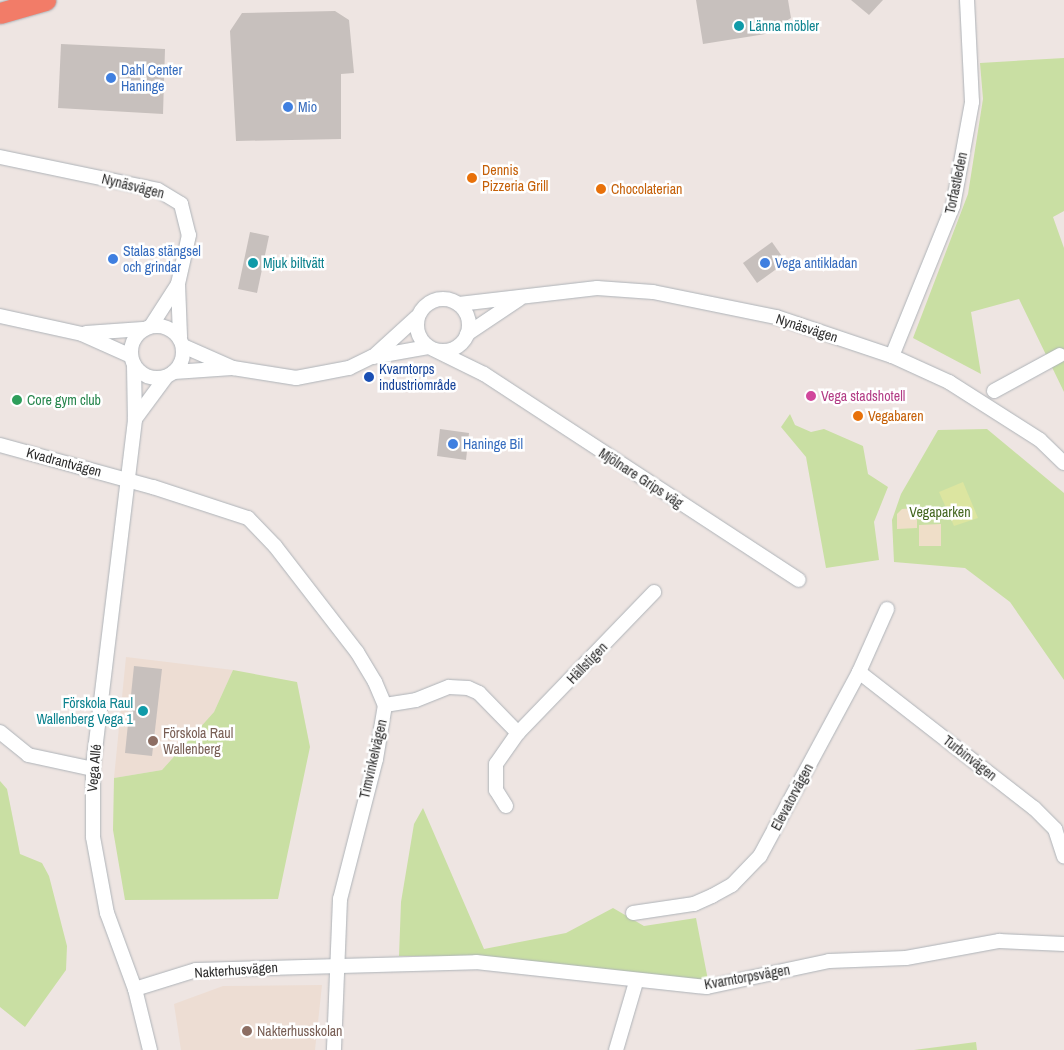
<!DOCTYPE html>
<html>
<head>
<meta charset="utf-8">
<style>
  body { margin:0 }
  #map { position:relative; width:1064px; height:1050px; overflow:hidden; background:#eee5e2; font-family:"Archivo Narrow",sans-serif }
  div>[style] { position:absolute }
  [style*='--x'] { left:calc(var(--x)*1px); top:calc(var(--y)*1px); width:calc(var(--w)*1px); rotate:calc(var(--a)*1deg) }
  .education>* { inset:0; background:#edddd3 }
  .green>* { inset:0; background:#c9dfa3 }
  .sand>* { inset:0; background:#efdec8 }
  .pitch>* { inset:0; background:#dce5a0 }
  .building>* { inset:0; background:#c7c0bd }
  .roads { filter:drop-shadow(0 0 1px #aeb3b8) drop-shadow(0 0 1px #aeb3b8) }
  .minor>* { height:14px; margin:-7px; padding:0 7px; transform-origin:7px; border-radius:7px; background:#fff }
  .minor>.ring { margin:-7px; padding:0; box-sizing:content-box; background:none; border:14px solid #fff; border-radius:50% }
  .highway>* { height:21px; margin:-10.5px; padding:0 10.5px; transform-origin:10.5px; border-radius:10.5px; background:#f27c68 }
  .dots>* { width:14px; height:14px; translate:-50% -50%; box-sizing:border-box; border:2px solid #fff; border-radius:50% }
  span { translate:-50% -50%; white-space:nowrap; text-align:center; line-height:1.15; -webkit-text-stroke:5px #fff; paint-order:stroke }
  .culture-label { font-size:14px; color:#0d838f }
  .left { translate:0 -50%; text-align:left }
  .right { translate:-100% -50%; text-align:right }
  .shop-label { font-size:14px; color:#366cbe }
  .food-label { font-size:14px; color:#c56008 }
  .street-label { font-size:14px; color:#2e2e2e }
  .transit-label { font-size:14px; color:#164399 }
  .hotel-label { font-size:14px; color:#b23c85 }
  .leisure-label { font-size:14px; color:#27864d }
  .park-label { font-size:14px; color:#446721 }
  .education-label { font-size:14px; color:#785e54 }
</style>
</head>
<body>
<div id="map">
  <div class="education">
    <div style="clip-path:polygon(126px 657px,233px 670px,214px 712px,162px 770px,114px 778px)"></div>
    <div style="clip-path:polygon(322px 985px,315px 1050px,181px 1050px,174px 1004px,223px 986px)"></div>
  </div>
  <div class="green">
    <div style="clip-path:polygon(1064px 58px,1064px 211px,1053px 217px,1064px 248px,1064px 392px,1019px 299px,971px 312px,981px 374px,913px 338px,968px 194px,983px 99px,980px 63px)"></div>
    <div style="clip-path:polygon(790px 414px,795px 425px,811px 432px,824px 429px,863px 446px,868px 474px,888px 487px,874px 522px,879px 560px,826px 568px,806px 457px,781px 427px)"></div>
    <div style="clip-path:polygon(987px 429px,1064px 493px,1064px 680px,1010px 602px,965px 568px,894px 562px,892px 520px,901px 494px,938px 430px)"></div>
    <div style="clip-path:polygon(233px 670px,297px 682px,310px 747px,278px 899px,125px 900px,113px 830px,114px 778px,162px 770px,214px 712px)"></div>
    <div style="clip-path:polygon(0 781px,7px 789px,20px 854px,42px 863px,49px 876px,67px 946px,66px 970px,25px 1027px,0 1007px)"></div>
    <div style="clip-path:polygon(423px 808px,484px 949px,566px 933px,613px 908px,644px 926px,696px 918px,708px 980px,461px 956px,399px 956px,401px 902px,414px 824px)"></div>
    <div style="clip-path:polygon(976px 1042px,977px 1050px,914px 1050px)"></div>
  </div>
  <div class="sand">
    <div style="clip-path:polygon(917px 508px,917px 528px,897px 529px,897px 514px,902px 509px)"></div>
    <div style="clip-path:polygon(941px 524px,941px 546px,919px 546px,919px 525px)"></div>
  </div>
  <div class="pitch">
    <div style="clip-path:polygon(963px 482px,978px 518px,954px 526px,939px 492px)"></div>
  </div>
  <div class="building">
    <div style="clip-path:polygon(696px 0,788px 0,791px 18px,765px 34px,703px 44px)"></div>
    <div style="clip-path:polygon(851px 0,883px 0,869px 15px)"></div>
    <div style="clip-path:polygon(335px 11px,349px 20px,354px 73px,341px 74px,341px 139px,236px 141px,230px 31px,242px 13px)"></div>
    <div style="clip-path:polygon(61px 44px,165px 49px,163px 114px,58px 108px)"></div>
    <div style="clip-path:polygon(250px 232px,269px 236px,257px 293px,238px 289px)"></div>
    <div style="clip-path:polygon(772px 242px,786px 262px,757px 283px,743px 263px)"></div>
    <div style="clip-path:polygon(440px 429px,469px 433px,466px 460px,437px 456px)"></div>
    <div style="clip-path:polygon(134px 666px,162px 669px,152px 756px,125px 753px)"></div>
  </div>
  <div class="roads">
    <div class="minor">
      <div style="--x:0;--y:157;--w:161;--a:11.8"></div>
      <div style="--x:158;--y:190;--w:27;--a:31"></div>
      <div style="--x:181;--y:204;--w:32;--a:76"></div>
      <div style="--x:189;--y:235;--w:50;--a:102.7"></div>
      <div style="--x:178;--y:284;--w:53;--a:87.8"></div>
      <div class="ring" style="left:417px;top:299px;width:38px;height:38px"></div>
      <div style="--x:459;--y:304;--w:139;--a:-6.6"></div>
      <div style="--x:597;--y:288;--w:56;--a:4.1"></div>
      <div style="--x:653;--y:292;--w:126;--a:11.5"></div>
      <div style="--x:776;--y:317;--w:122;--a:18.6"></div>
      <div style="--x:892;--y:356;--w:63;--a:24.5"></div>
      <div style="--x:949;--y:382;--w:108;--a:32.5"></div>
      <div style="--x:1040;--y:440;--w:33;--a:44"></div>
      <div style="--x:0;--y:316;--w:84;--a:12.4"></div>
      <div style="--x:82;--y:334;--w:54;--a:24.2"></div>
      <div class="ring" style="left:131px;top:326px;width:38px;height:38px"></div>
      <div style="--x:151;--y:326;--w:50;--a:-57.3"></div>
      <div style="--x:86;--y:333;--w:57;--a:-4"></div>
      <div style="--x:467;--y:334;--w:63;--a:-33.9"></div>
      <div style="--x:183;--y:346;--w:55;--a:23.7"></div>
      <div style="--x:233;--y:368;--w:64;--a:9"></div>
      <div style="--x:296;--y:378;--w:54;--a:-10.7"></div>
      <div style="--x:349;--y:368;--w:25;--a:-26"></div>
      <div style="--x:372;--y:357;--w:57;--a:-10.1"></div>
      <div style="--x:437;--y:351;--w:52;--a:26.1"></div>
      <div style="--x:484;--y:374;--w:376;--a:33.2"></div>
      <div style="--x:892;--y:356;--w:162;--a:-67.9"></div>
      <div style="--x:953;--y:206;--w:106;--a:-79.6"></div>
      <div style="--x:972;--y:102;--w:102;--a:-92.8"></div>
      <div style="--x:373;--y:357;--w:59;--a:-42.3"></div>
      <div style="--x:134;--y:365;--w:55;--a:89"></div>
      <div style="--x:135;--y:420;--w:352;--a:96.9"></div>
      <div style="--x:93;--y:769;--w:68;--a:90"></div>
      <div style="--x:93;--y:837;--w:77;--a:79.6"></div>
      <div style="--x:107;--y:913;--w:81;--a:69.8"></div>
      <div style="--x:135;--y:989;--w:63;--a:76.2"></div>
      <div style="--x:174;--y:372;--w:58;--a:-3.9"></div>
      <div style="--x:994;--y:391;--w:75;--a:-28.6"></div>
      <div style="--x:135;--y:419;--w:52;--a:-53.6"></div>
      <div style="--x:0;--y:445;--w:159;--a:15.4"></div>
      <div style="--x:153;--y:487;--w:100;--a:18.1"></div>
      <div style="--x:248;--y:518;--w:39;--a:46"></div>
      <div style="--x:275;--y:546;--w:134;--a:52.3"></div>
      <div style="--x:357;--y:652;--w:35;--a:59"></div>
      <div style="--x:375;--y:682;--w:25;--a:67"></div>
      <div style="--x:385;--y:705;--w:55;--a:99.5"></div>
      <div style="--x:376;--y:759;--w:145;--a:104.4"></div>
      <div style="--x:340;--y:899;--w:151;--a:92.3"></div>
      <div style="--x:859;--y:672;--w:222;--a:37.9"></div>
      <div style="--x:1034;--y:808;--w:30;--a:45"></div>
      <div style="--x:1055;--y:829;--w:29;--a:72"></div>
      <div style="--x:385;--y:705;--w:31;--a:-9"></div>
      <div style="--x:416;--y:700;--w:35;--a:-22"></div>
      <div style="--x:449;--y:687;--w:19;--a:3"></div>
      <div style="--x:468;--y:688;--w:12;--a:24"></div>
      <div style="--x:479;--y:693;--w:56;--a:45.7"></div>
      <div style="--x:518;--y:733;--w:196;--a:-46"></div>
      <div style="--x:0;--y:732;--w:36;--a:39"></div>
      <div style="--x:28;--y:755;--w:66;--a:12.2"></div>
      <div style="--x:506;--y:806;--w:19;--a:-122"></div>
      <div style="--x:496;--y:790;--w:26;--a:-90"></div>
      <div style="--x:496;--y:764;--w:38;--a:-55"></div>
      <div style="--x:633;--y:913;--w:62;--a:-8.4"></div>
      <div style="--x:694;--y:904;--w:20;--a:-24"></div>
      <div style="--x:712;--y:896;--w:23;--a:-29"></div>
      <div style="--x:732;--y:885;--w:40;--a:-46"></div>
      <div style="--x:760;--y:856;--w:209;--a:-61.7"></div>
      <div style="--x:859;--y:672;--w:69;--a:-66"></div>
      <div style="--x:135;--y:989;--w:64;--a:-17.3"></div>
      <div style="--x:196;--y:970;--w:280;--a:-1.6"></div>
      <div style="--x:476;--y:962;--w:232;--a:6.2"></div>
      <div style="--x:707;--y:987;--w:125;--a:-12"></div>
      <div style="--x:829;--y:961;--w:77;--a:-2.2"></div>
      <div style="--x:906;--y:958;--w:95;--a:-10.4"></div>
      <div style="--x:999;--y:941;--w:65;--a:2.6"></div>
      <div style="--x:616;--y:1050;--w:71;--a:-73.6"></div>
    </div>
    <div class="highway">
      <div style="--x:0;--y:13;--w:47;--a:-16.1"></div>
    </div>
  </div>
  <div class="dots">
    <div style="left:739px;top:26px;background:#0f9aa8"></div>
    <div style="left:111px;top:78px;background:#3f7fe0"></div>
    <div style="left:288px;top:107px;background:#3f7fe0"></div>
    <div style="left:472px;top:178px;background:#e8710a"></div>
    <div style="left:601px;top:189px;background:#e8710a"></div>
    <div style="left:113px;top:259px;background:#3f7fe0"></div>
    <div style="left:253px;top:263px;background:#0f9aa8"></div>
    <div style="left:765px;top:263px;background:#3f7fe0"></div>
    <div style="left:369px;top:377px;background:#1a4fb4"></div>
    <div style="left:811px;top:396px;background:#d1479c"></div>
    <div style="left:17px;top:400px;background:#2e9e5b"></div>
    <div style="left:858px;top:416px;background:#e8710a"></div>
    <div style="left:453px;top:444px;background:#3f7fe0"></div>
    <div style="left:143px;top:711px;background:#0f9aa8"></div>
    <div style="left:153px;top:741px;background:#8d6e63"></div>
    <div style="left:247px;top:1031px;background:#8d6e63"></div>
  </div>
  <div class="culture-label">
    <span class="left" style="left:749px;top:26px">Länna möbler</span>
    <span class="left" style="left:263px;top:263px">Mjuk biltvätt</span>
    <span class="right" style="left:133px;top:711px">Förskola Raul<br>Wallenberg Vega 1</span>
  </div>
  <div class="shop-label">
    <span class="left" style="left:121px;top:78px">Dahl Center<br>Haninge</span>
    <span class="left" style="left:298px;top:107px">Mio</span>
    <span class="left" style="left:123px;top:259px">Stalas stängsel<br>och grindar</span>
    <span class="left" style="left:775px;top:263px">Vega antikladan</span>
    <span class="left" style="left:463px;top:444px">Haninge Bil</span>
  </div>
  <div class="food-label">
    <span class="left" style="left:482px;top:178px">Dennis<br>Pizzeria Grill</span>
    <span class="left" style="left:611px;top:189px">Chocolaterian</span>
    <span class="left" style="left:868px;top:416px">Vegabaren</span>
  </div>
  <div class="street-label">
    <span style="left:956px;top:183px;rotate:-78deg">Torfastleden</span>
    <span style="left:133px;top:186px;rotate:14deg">Nynäsvägen</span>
    <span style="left:807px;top:328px;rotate:18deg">Nynäsvägen</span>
    <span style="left:64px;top:462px;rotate:15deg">Kvadrantvägen</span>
    <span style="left:641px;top:478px;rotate:33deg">Mjölnare Grips väg</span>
    <span style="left:587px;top:663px;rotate:-46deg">Hällstigen</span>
    <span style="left:970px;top:758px;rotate:38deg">Turbinvägen</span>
    <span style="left:373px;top:759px;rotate:-77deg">Timvinkelvägen</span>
    <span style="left:94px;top:768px;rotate:-85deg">Vega Allé</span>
    <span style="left:792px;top:797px;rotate:-62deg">Elevatorvägen</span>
    <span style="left:236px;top:970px;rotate:-4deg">Nakterhusvägen</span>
    <span style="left:747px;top:977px;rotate:-10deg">Kvarntorpsvägen</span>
  </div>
  <div class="transit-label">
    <span class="left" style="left:379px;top:377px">Kvarntorps<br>industriområde</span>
  </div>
  <div class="hotel-label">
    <span class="left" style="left:821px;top:396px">Vega stadshotell</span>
  </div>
  <div class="leisure-label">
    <span class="left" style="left:27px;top:400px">Core gym club</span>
  </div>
  <div class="park-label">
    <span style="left:940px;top:512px">Vegaparken</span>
  </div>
  <div class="education-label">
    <span class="left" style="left:163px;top:741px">Förskola Raul<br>Wallenberg</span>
    <span class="left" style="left:257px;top:1031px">Nakterhusskolan</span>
  </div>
</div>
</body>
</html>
